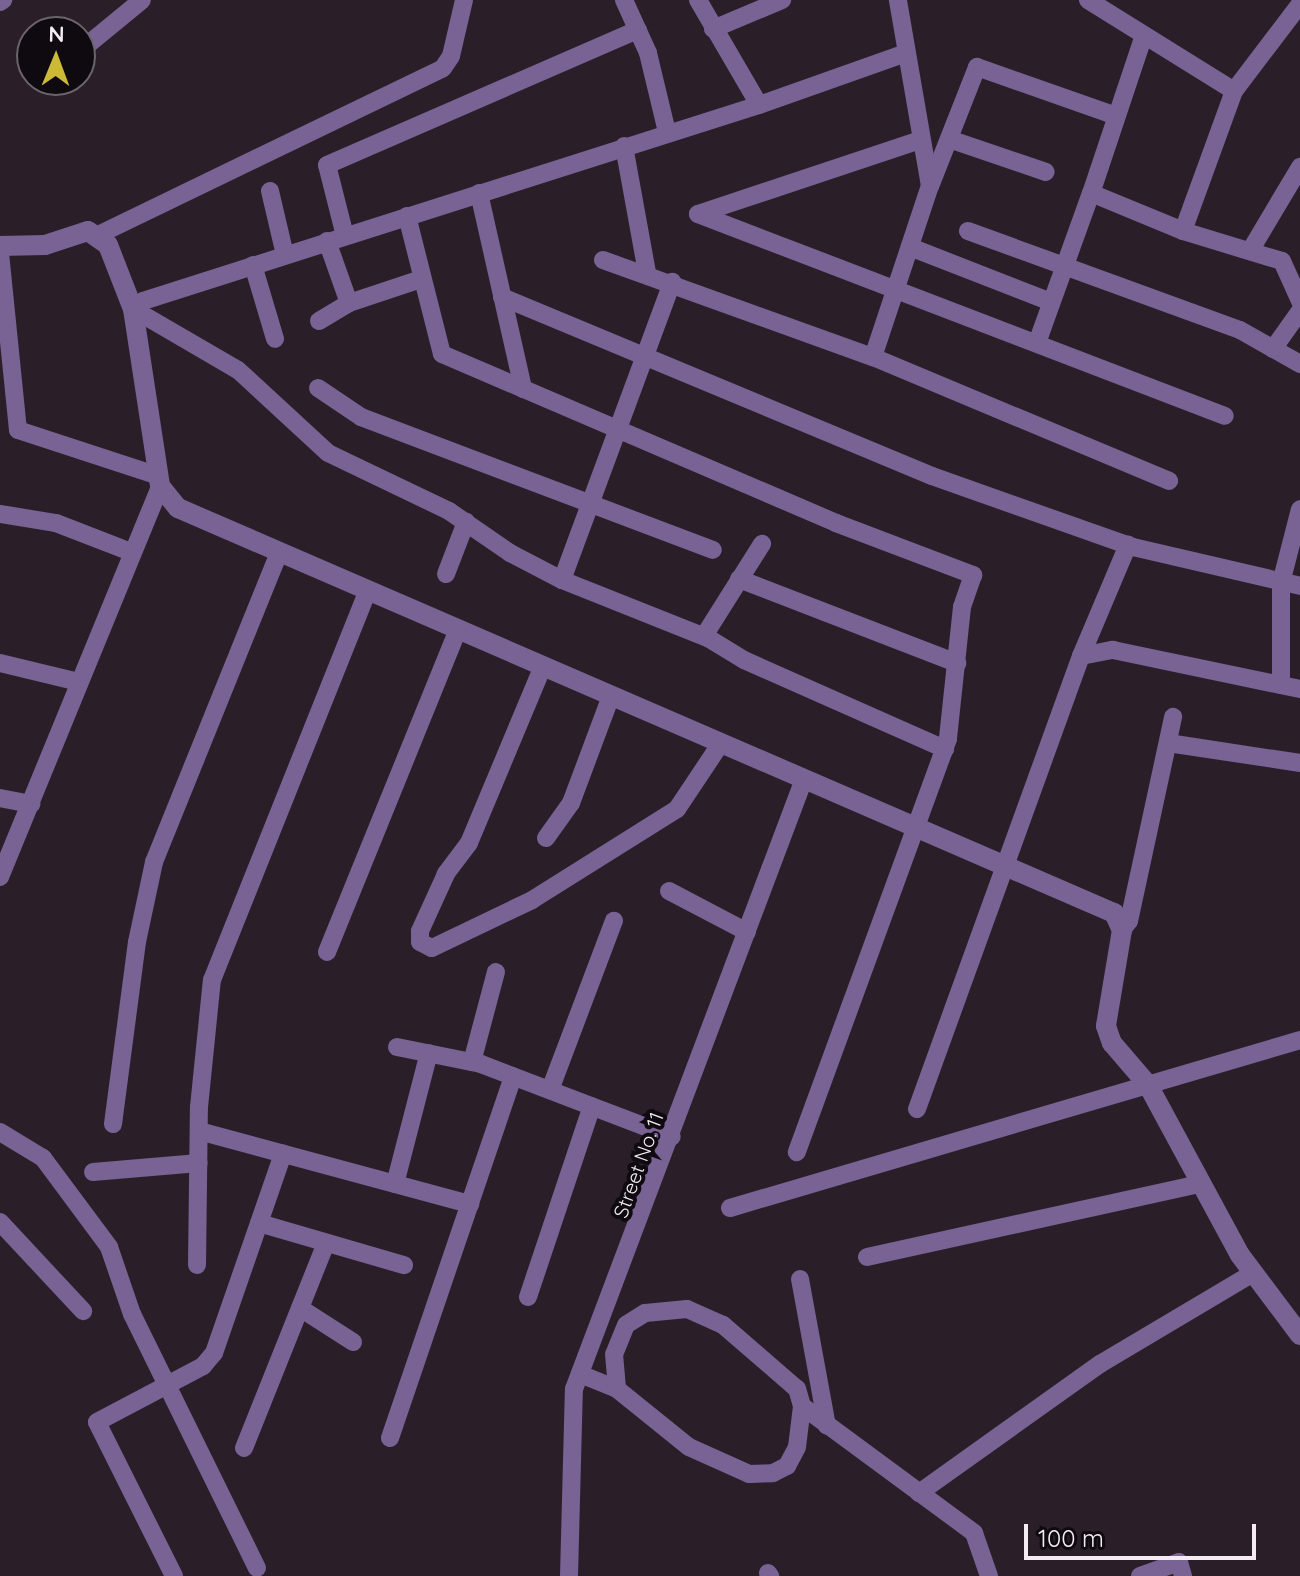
<!DOCTYPE html>
<html>
<head>
<meta charset="utf-8">
<style>
  body { margin:0 }
  #map { position:relative; width:1300px; height:1576px; overflow:hidden; background:#2a1f29; font-family:Quicksand,sans-serif }
  div>[style] { position:absolute }
  [style*='--x'] { left:calc(var(--x)*1px); top:calc(var(--y)*1px); width:calc(var(--w)*1px); rotate:calc(var(--a)*1deg) }
  .minor>* { height:18px; margin:-9px; padding:0 9px; transform-origin:9px; border-radius:9px; background:#796294 }
  .tertiary>* { height:20px; margin:-10px; padding:0 10px; transform-origin:10px; border-radius:10px; background:#796294 }
  span { translate:-50% -50%; white-space:nowrap; text-align:center; line-height:1.15; -webkit-text-stroke:8px #0f0a0f; paint-order:stroke }
  .street-label { font-size:20px; color:#f4ecf3 }
  .north { position:absolute; left:16px; top:16px; width:80px; height:80px; box-sizing:border-box; background:#0f0a0f; border:2px solid #6b646a; border-radius:50%; rotate:1deg; font-size:22px; font-weight:700; line-height:32px; text-align:center; color:#f4ecf3 }
  .north::after { content:''; display:block; margin:auto; width:28px; height:36px; background:#cdb938; clip-path:polygon(50% 0,100% 100%,50% 72%,0 100%) }
  .scale { position:absolute; left:1024px; top:1524px; width:232px; height:36px; box-sizing:border-box; border:4px solid #f4ecf3; border-top:0; padding-left:10px; font-size:24px; line-height:28px; white-space:nowrap; color:#f4ecf3; -webkit-text-stroke:6px #0f0a0f; paint-order:stroke }
</style>
</head>
<body>
<div id="map">
  <div class="minor">
    <div style="--x:624;--y:0;--w:58;--a:65.6"></div>
    <div style="--x:648;--y:53;--w:81;--a:76.5"></div>
    <div style="--x:698;--y:0;--w:121;--a:59.8"></div>
    <div style="--x:1088;--y:0;--w:172;--a:31.9"></div>
    <div style="--x:0;--y:2;--w:4;--a:-34"></div>
    <div style="--x:713;--y:29;--w:75;--a:-22.8"></div>
    <div style="--x:1143;--y:38;--w:163;--a:108.5"></div>
    <div style="--x:1091;--y:193;--w:100;--a:22.4"></div>
    <div style="--x:1183;--y:231;--w:103;--a:16.9"></div>
    <div style="--x:1282;--y:261;--w:44;--a:65.8"></div>
    <div style="--x:80;--y:51;--w:80;--a:-39.4"></div>
    <div style="--x:906;--y:53;--w:156;--a:160.5"></div>
    <div style="--x:759;--y:105;--w:646;--a:162.35"></div>
    <div style="--x:143;--y:301;--w:13;--a:141"></div>
    <div style="--x:133;--y:309;--w:121;--a:30.2"></div>
    <div style="--x:238;--y:370;--w:122;--a:42.7"></div>
    <div style="--x:328;--y:453;--w:134;--a:25.6"></div>
    <div style="--x:449;--y:511;--w:74;--a:34.5"></div>
    <div style="--x:510;--y:553;--w:59;--a:27.4"></div>
    <div style="--x:562;--y:580;--w:157;--a:21.7"></div>
    <div style="--x:708;--y:638;--w:42;--a:31.4"></div>
    <div style="--x:744;--y:660;--w:220;--a:23.9"></div>
    <div style="--x:949;--y:139;--w:102;--a:18.8"></div>
    <div style="--x:624;--y:146;--w:129;--a:79.7"></div>
    <div style="--x:931;--y:184;--w:126;--a:-68.5"></div>
    <div style="--x:977;--y:67;--w:147;--a:19.4"></div>
    <div style="--x:270;--y:191;--w:66;--a:76.8"></div>
    <div style="--x:479;--y:193;--w:201;--a:77.3"></div>
    <div style="--x:698;--y:214;--w:564;--a:20.97"></div>
    <div style="--x:698;--y:214;--w:235;--a:-18.4"></div>
    <div style="--x:407;--y:216;--w:142;--a:75.8"></div>
    <div style="--x:442;--y:354;--w:429;--a:23.2"></div>
    <div style="--x:836;--y:523;--w:147;--a:20.8"></div>
    <div style="--x:973;--y:575;--w:34;--a:109"></div>
    <div style="--x:962;--y:607;--w:133;--a:96.1"></div>
    <div style="--x:948;--y:739;--w:440;--a:110.1"></div>
    <div style="--x:968;--y:231;--w:289;--a:20"></div>
    <div style="--x:1240;--y:330;--w:69;--a:29.5"></div>
    <div style="--x:1183;--y:231;--w:149;--a:-70"></div>
    <div style="--x:1234;--y:91;--w:109;--a:-52.8"></div>
    <div style="--x:98;--y:235;--w:383;--a:-25.8"></div>
    <div style="--x:443;--y:68;--w:14;--a:-56"></div>
    <div style="--x:451;--y:56;--w:57;--a:-76.9"></div>
    <div style="--x:345;--y:236;--w:73;--a:-104.2"></div>
    <div style="--x:327;--y:165;--w:339;--a:-23.5"></div>
    <div style="--x:327;--y:241;--w:66;--a:70.5"></div>
    <div style="--x:910;--y:247;--w:151;--a:21.3"></div>
    <div style="--x:1250;--y:251;--w:98;--a:-59.2"></div>
    <div style="--x:0;--y:253;--w:178;--a:84.2"></div>
    <div style="--x:18;--y:430;--w:148;--a:18.1"></div>
    <div style="--x:603;--y:260;--w:287;--a:19.8"></div>
    <div style="--x:873;--y:357;--w:321;--a:22.7"></div>
    <div style="--x:253;--y:265;--w:77;--a:73.4"></div>
    <div style="--x:502;--y:297;--w:466;--a:22.6"></div>
    <div style="--x:932;--y:476;--w:213;--a:19.5"></div>
    <div style="--x:1133;--y:547;--w:171;--a:13.1"></div>
    <div style="--x:319;--y:321;--w:35;--a:-31"></div>
    <div style="--x:349;--y:303;--w:76;--a:-18.4"></div>
    <div style="--x:1037;--y:343;--w:159;--a:-70.2"></div>
    <div style="--x:1273;--y:349;--w:47;--a:-54.6"></div>
    <div style="--x:873;--y:357;--w:180;--a:-71.6"></div>
    <div style="--x:930;--y:186;--w:189;--a:-99.8"></div>
    <div style="--x:318;--y:388;--w:52;--a:34"></div>
    <div style="--x:361;--y:417;--w:376;--a:20.7"></div>
    <div style="--x:0;--y:514;--w:57;--a:9.1"></div>
    <div style="--x:56;--y:523;--w:80;--a:21.1"></div>
    <div style="--x:446;--y:574;--w:56;--a:-69"></div>
    <div style="--x:739;--y:579;--w:234;--a:21.1"></div>
    <div style="--x:562;--y:580;--w:318;--a:-69.7"></div>
    <div style="--x:704;--y:636;--w:109;--a:-57.8"></div>
    <div style="--x:1081;--y:656;--w:33;--a:-11"></div>
    <div style="--x:1113;--y:650;--w:191;--a:11.8"></div>
    <div style="--x:0;--y:663;--w:81;--a:13.5"></div>
    <div style="--x:543;--y:666;--w:192;--a:112.7"></div>
    <div style="--x:469;--y:843;--w:39;--a:127"></div>
    <div style="--x:446;--y:874;--w:63;--a:114.5"></div>
    <div style="--x:420;--y:931;--w:11;--a:90"></div>
    <div style="--x:420;--y:942;--w:13;--a:27"></div>
    <div style="--x:432;--y:948;--w:111;--a:-25.6"></div>
    <div style="--x:532;--y:900;--w:171;--a:-32.1"></div>
    <div style="--x:677;--y:809;--w:79;--a:-56.3"></div>
    <div style="--x:1281;--y:685;--w:102;--a:-90"></div>
    <div style="--x:1281;--y:583;--w:76;--a:-75.6"></div>
    <div style="--x:1168;--y:743;--w:134;--a:8.6"></div>
    <div style="--x:0;--y:798;--w:32;--a:11"></div>
    <div style="--x:546;--y:838;--w:43;--a:-54.5"></div>
    <div style="--x:571;--y:803;--w:114;--a:-69.5"></div>
    <div style="--x:0;--y:877;--w:422;--a:-67.7"></div>
    <div style="--x:669;--y:891;--w:88;--a:27.7"></div>
    <div style="--x:1122;--y:930;--w:11;--a:-52"></div>
    <div style="--x:1129;--y:921;--w:209;--a:-77.8"></div>
    <div style="--x:327;--y:952;--w:349;--a:-67.9"></div>
    <div style="--x:397;--y:1047;--w:86;--a:11.4"></div>
    <div style="--x:481;--y:1064;--w:204;--a:20.9"></div>
    <div style="--x:472;--y:1062;--w:93;--a:-75.1"></div>
    <div style="--x:550;--y:1090;--w:181;--a:-69.3"></div>
    <div style="--x:917;--y:1109;--w:482;--a:-70.1"></div>
    <div style="--x:1081;--y:656;--w:121;--a:-67.1"></div>
    <div style="--x:113;--y:1124;--w:184;--a:-82.5"></div>
    <div style="--x:137;--y:942;--w:82;--a:-78"></div>
    <div style="--x:154;--y:862;--w:334;--a:-68"></div>
    <div style="--x:199;--y:1131;--w:281;--a:15.1"></div>
    <div style="--x:0;--y:1132;--w:50;--a:31.2"></div>
    <div style="--x:43;--y:1158;--w:111;--a:53.4"></div>
    <div style="--x:109;--y:1247;--w:71;--a:71.1"></div>
    <div style="--x:132;--y:1314;--w:283;--a:63.8"></div>
    <div style="--x:93;--y:1172;--w:106;--a:-4.9"></div>
    <div style="--x:395;--y:1184;--w:135;--a:-75.5"></div>
    <div style="--x:730;--y:1208;--w:594;--a:-16.42"></div>
    <div style="--x:0;--y:1222;--w:122;--a:47"></div>
    <div style="--x:259;--y:1223;--w:151;--a:16.2"></div>
    <div style="--x:867;--y:1257;--w:339;--a:-12.4"></div>
    <div style="--x:197;--y:1265;--w:158;--a:-89.3"></div>
    <div style="--x:199;--y:1107;--w:128;--a:-84.2"></div>
    <div style="--x:212;--y:980;--w:420;--a:-68.2"></div>
    <div style="--x:800;--y:1279;--w:149;--a:79.6"></div>
    <div style="--x:528;--y:1297;--w:201;--a:-71.5"></div>
    <div style="--x:300;--y:1308;--w:63;--a:32.7"></div>
    <div style="--x:580;--y:1374;--w:40;--a:22"></div>
    <div style="--x:617;--y:1389;--w:92;--a:38.9"></div>
    <div style="--x:689;--y:1447;--w:66;--a:24.2"></div>
    <div style="--x:749;--y:1474;--w:24;--a:-2"></div>
    <div style="--x:773;--y:1473;--w:16;--a:-27"></div>
    <div style="--x:787;--y:1466;--w:21;--a:-62"></div>
    <div style="--x:797;--y:1447;--w:41;--a:-83"></div>
    <div style="--x:802;--y:1406;--w:18;--a:-106"></div>
    <div style="--x:797;--y:1389;--w:98;--a:-139.1"></div>
    <div style="--x:723;--y:1325;--w:39;--a:-156"></div>
    <div style="--x:687;--y:1309;--w:42;--a:174.6"></div>
    <div style="--x:645;--y:1313;--w:22;--a:148"></div>
    <div style="--x:626;--y:1325;--w:31;--a:112"></div>
    <div style="--x:614;--y:1354;--w:35;--a:85"></div>
    <div style="--x:802;--y:1406;--w:214;--a:36.4"></div>
    <div style="--x:974;--y:1533;--w:46;--a:70.8"></div>
    <div style="--x:390;--y:1438;--w:382;--a:-71.2"></div>
    <div style="--x:244;--y:1448;--w:221;--a:-68.2"></div>
    <div style="--x:919;--y:1493;--w:222;--a:-35.5"></div>
    <div style="--x:1100;--y:1364;--w:178;--a:-30.7"></div>
    <div style="--x:768;--y:1573;--w:4;--a:56"></div>
    <div style="--x:174;--y:1576;--w:172;--a:-116.6"></div>
    <div style="--x:97;--y:1422;--w:120;--a:-27.8"></div>
    <div style="--x:203;--y:1366;--w:17;--a:-50"></div>
    <div style="--x:214;--y:1353;--w:211;--a:-70.9"></div>
    <div style="--x:569;--y:1576;--w:187;--a:-88.5"></div>
    <div style="--x:574;--y:1389;--w:652;--a:-69.34"></div>
    <div style="--x:1140;--y:1576;--w:41;--a:-19.7"></div>
    <div style="--x:1179;--y:1562;--w:15;--a:74"></div>
  </div>
  <div class="tertiary">
    <div style="--x:0;--y:246;--w:45;--a:-1.3"></div>
    <div style="--x:45;--y:245;--w:45;--a:-18"></div>
    <div style="--x:88;--y:231;--w:24;--a:35"></div>
    <div style="--x:108;--y:245;--w:69;--a:68.7"></div>
    <div style="--x:133;--y:309;--w:179;--a:81.3"></div>
    <div style="--x:160;--y:486;--w:28;--a:51"></div>
    <div style="--x:178;--y:508;--w:1020;--a:23.4"></div>
    <div style="--x:1114;--y:913;--w:19;--a:65"></div>
    <div style="--x:1122;--y:930;--w:97;--a:99.5"></div>
    <div style="--x:1106;--y:1026;--w:18;--a:71"></div>
    <div style="--x:1112;--y:1043;--w:55;--a:49.4"></div>
    <div style="--x:1148;--y:1085;--w:193;--a:61.6"></div>
    <div style="--x:1240;--y:1255;--w:100;--a:53.1"></div>
  </div>
  <div class="street-label">
    <span style="left:638px;top:1165px;rotate:-70deg">Street No. 11</span>
  </div>
  <div class="north">N</div>
  <div class="scale">100 m</div>
</div>
</body>
</html>
